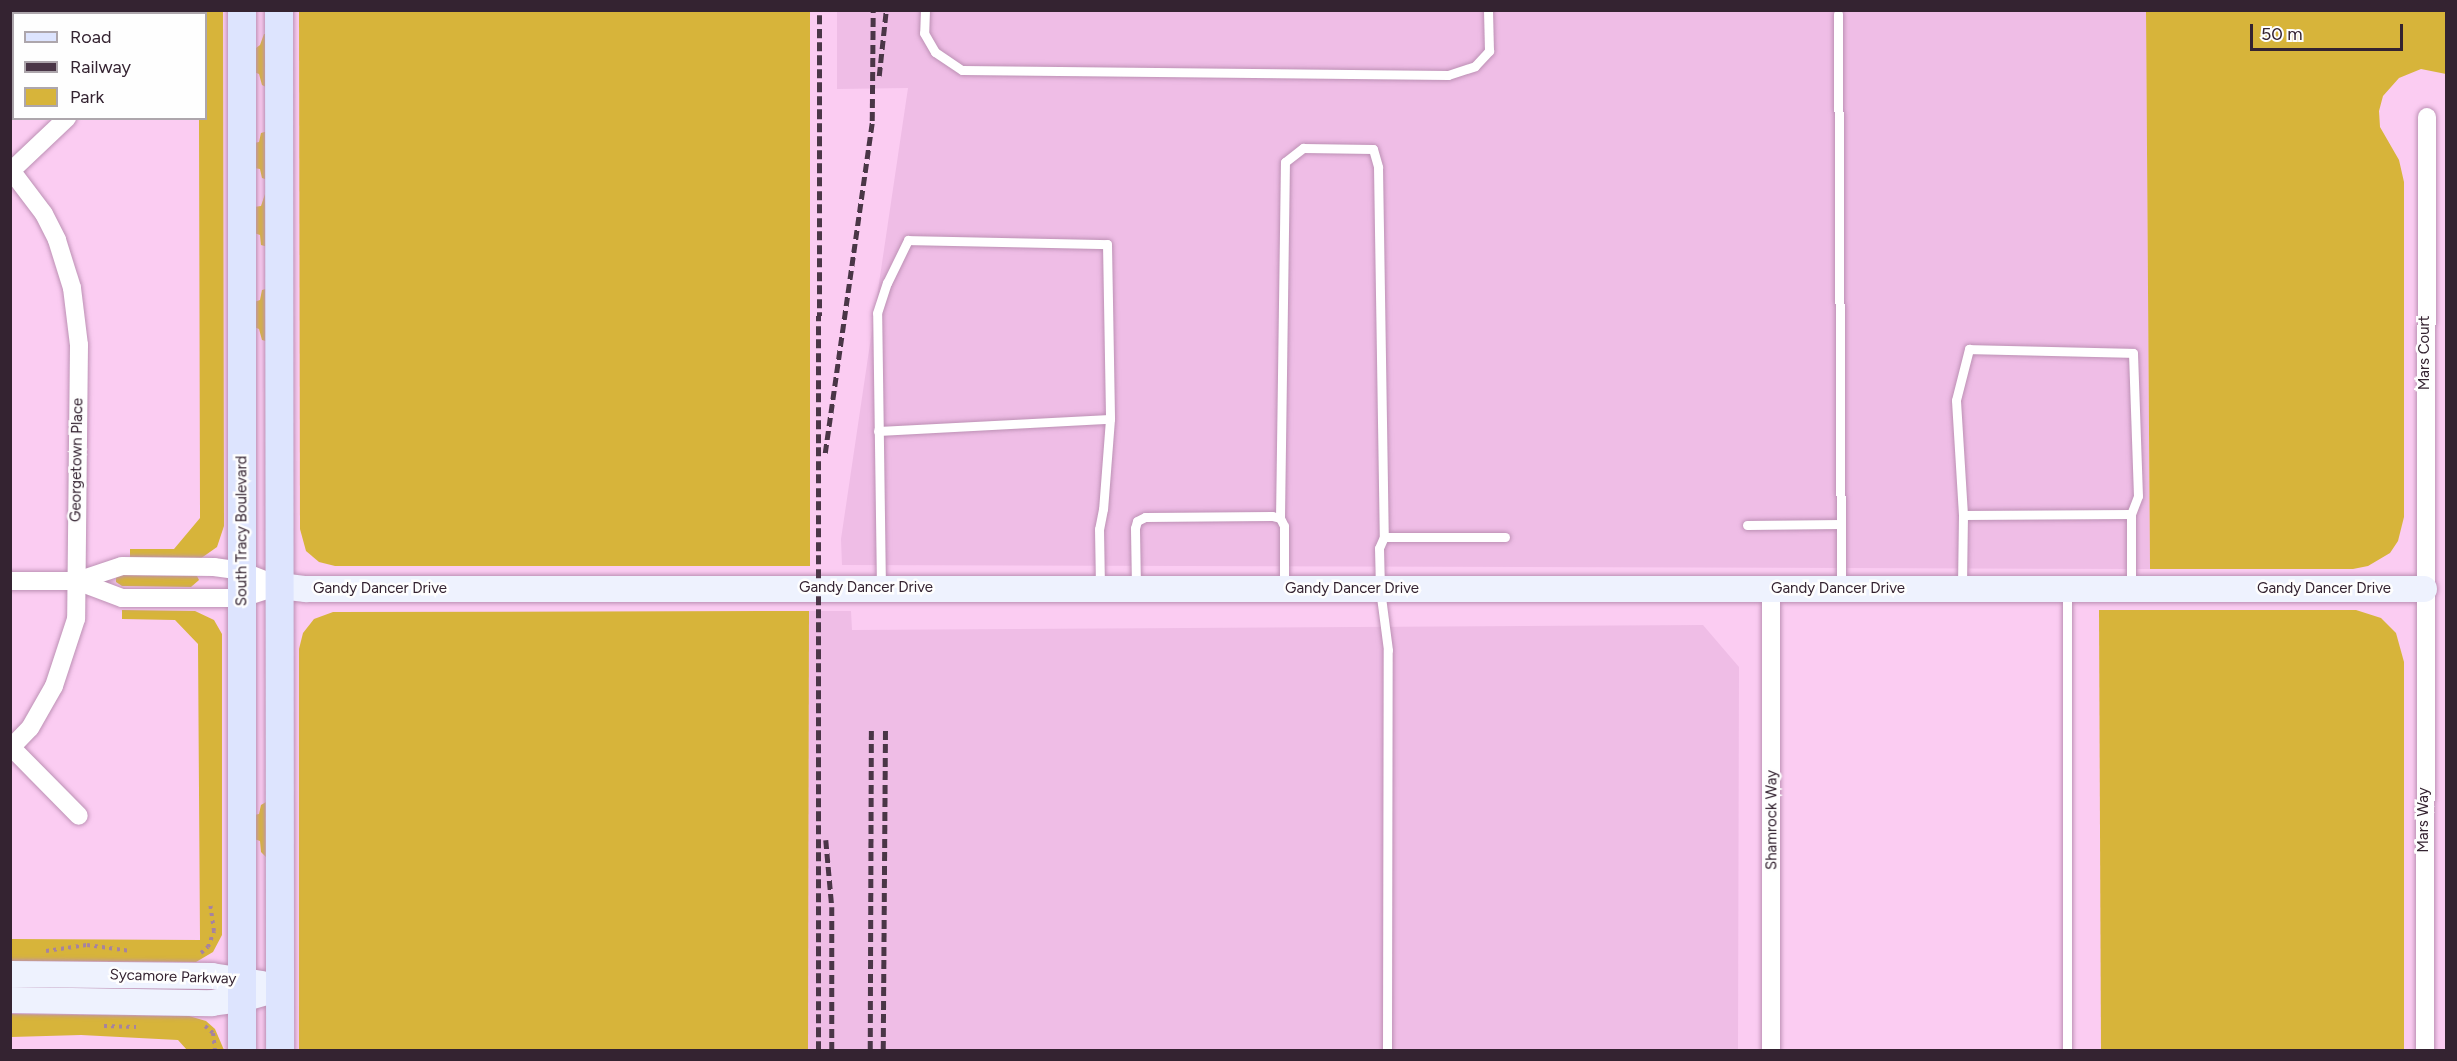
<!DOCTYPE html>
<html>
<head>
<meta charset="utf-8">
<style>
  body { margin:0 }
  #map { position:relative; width:2457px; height:1061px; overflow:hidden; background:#fbccf2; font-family:Figtree,sans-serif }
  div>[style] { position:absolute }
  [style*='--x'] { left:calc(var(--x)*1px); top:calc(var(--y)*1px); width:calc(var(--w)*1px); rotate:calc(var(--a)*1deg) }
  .built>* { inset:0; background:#efbde6 }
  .green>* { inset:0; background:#d7b43a }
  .path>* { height:4px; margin-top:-2px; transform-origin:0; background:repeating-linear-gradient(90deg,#a6839f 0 3px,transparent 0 7.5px) }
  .roads { filter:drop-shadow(0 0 2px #bc90b4) drop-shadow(0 0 2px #bc90b4) }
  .lane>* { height:9px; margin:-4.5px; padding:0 4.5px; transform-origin:4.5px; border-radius:4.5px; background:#fff }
  .street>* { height:18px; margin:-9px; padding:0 9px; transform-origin:9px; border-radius:9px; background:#fff }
  .secondary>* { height:26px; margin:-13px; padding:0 13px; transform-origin:13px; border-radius:13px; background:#eef2fe }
  .primary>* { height:28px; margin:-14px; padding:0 14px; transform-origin:14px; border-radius:14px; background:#dde4fe }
  .rail>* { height:4.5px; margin-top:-2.25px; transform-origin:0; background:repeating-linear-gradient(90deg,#4a3647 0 9px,transparent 0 13.5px) }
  span { translate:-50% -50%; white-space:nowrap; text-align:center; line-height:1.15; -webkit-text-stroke:5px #fefefe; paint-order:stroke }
  .street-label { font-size:15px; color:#342331 }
  .frame { position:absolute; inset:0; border:12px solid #342331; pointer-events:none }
  .legend { position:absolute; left:12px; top:12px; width:195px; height:108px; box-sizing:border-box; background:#fefefe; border:2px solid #ada6ac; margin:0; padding:8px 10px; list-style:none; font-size:18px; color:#342331 }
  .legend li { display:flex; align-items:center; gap:12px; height:30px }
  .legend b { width:30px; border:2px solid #ada6ac }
  .scale { position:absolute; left:2250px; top:24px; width:153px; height:27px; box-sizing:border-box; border:3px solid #342331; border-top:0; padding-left:8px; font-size:18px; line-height:21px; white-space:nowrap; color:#342331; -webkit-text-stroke:4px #fefefe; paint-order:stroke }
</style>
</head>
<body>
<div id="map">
  <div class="built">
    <div style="clip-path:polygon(837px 11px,2146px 11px,2150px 569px,842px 565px,841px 539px,908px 88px,837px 89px)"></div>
    <div style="clip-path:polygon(809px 611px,851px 611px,852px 630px,1703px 625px,1739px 667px,1738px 1050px,808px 1050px)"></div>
  </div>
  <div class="green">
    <div style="clip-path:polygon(199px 11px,223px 11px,224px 526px,217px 547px,200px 559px,130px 560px,130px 549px,174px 549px,200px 518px,199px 119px,206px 118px,206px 14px,199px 13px)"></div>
    <div style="clip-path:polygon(299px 11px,810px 11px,810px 566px,335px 566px,319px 562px,306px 551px,300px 529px)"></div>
    <div style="clip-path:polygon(2146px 11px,2446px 11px,2446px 74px,2421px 69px,2399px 78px,2383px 96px,2379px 111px,2380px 127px,2399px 160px,2404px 182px,2404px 517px,2398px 541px,2390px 553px,2368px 566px,2353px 569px,2150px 569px)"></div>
    <div style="clip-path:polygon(264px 34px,268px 34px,268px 88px,262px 85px,259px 74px,254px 72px,256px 48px,260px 45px)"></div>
    <div style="clip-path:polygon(268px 131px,268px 180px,262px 178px,260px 169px,254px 168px,254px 143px,259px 142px,261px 133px)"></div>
    <div style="clip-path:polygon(265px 194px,268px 247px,261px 245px,260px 235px,254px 233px,254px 207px,261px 206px)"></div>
    <div style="clip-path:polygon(269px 288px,269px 342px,262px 340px,259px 329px,254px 327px,254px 302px,260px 300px,262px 290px)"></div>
    <div style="clip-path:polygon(116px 575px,197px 576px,199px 580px,191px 587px,122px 586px,116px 582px)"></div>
    <div style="clip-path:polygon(122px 610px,195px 611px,214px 620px,222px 634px,222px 935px,213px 952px,196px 962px,11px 961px,11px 939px,200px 940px,198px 644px,175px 620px,122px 619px)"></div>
    <div style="clip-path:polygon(2099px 610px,2356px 610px,2381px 618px,2396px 633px,2404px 662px,2404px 1050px,2101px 1050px)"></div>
    <div style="clip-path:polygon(809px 611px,808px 1050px,299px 1050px,299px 649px,303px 633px,314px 619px,333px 612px)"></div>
    <div style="clip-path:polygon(266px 802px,266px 857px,261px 852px,260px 841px,254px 839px,254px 815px,259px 814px,261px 805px)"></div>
    <div style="clip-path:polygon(11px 1014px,189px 1016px,206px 1021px,215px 1029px,224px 1050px,187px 1050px,178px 1040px,81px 1035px,11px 1037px)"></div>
  </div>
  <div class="path">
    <div style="--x:46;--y:951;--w:41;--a:-8.3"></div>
    <div style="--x:87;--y:945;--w:44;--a:7.8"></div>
    <div style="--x:201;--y:953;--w:9;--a:-41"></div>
    <div style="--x:208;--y:947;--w:17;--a:-69"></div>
    <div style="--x:214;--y:931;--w:29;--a:-98"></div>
    <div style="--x:104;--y:1026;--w:32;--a:2"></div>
    <div style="--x:205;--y:1026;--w:11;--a:41"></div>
    <div style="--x:213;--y:1033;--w:17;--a:83"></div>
  </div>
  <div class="roads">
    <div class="lane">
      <div style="--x:925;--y:10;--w:23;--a:92"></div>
      <div style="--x:924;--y:33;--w:22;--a:60"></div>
      <div style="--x:935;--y:52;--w:32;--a:34"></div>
      <div style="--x:962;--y:70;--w:486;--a:0.6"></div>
      <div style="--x:1448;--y:75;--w:28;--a:-18"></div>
      <div style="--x:1475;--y:66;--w:21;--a:-47"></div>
      <div style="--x:1489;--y:51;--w:41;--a:-91.4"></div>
      <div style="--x:1838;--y:14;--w:573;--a:89.7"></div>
      <div style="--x:878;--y:431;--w:232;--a:-3"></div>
      <div style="--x:1963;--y:515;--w:168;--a:-0.3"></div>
      <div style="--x:1280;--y:518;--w:356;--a:-89.2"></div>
      <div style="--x:1285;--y:162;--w:23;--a:-38"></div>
      <div style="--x:1303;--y:148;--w:70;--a:0.8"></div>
      <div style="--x:1373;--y:149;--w:19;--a:74"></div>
      <div style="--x:1378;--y:167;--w:370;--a:89.1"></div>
      <div style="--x:1747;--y:525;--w:94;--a:-0.6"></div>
      <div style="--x:1962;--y:586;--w:71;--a:-89.2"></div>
      <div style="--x:1963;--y:515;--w:115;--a:-93.5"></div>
      <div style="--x:1956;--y:400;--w:53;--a:-75.7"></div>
      <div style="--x:1969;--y:349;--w:164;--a:1.4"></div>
      <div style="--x:2133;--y:353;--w:143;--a:88"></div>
      <div style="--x:2138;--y:496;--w:19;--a:111"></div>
      <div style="--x:2131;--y:514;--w:75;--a:90"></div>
      <div style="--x:1136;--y:587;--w:59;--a:-91"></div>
      <div style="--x:1135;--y:528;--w:7;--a:-74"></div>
      <div style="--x:1137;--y:521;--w:9;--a:-27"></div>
      <div style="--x:1145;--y:517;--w:127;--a:-0.5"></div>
      <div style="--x:1272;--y:516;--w:8;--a:14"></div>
      <div style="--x:1280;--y:518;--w:9;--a:63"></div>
      <div style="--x:1284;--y:526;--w:61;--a:90"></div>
      <div style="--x:881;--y:588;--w:275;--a:-90.8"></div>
      <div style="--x:877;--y:313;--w:32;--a:-72"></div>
      <div style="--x:887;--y:283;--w:48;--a:-64"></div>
      <div style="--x:908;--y:240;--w:199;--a:1.2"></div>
      <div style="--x:1107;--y:244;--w:175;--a:89"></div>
      <div style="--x:1110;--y:419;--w:90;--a:94.4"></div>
      <div style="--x:1103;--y:509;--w:20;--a:101"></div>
      <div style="--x:1099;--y:529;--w:58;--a:89"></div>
      <div style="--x:1387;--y:1050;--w:400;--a:-89.9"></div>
      <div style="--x:1388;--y:650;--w:62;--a:-97.5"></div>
      <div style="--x:1380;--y:589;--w:41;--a:-91.4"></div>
      <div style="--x:1379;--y:548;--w:12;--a:-66"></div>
      <div style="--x:1384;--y:537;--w:121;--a:0"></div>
      <div style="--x:2067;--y:1050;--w:459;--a:-90"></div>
    </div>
    <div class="street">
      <div style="--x:10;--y:169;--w:56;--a:52.9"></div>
      <div style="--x:44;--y:214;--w:29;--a:63"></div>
      <div style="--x:57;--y:240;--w:50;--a:72.6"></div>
      <div style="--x:72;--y:288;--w:57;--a:83"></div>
      <div style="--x:79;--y:345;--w:274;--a:90.6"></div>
      <div style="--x:76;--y:619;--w:71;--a:108.2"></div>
      <div style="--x:54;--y:686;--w:48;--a:119.7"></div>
      <div style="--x:30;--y:728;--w:29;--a:134"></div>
      <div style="--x:12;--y:170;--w:76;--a:-43.4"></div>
      <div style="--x:10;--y:581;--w:67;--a:0"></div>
      <div style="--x:77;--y:581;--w:47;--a:-18.4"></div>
      <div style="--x:122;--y:566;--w:92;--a:0.6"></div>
      <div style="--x:214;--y:567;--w:28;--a:8"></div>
      <div style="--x:242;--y:571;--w:41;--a:21.5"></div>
      <div style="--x:77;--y:581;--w:48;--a:20.7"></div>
      <div style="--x:122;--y:598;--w:120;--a:0"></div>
      <div style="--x:242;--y:598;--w:40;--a:-18"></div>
      <div style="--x:1771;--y:589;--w:461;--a:90"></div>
      <div style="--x:12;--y:748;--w:95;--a:45.4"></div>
      <div style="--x:2425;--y:1050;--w:933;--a:-89.88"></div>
    </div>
    <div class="secondary">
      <div style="--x:280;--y:586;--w:26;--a:7"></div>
      <div style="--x:306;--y:589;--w:2118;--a:0"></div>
      <div style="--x:10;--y:974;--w:202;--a:0.6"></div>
      <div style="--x:212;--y:976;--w:51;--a:9.1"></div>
      <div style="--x:10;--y:1000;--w:202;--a:0.9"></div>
      <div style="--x:212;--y:1003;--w:30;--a:-8"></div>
      <div style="--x:242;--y:999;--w:40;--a:-16"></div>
    </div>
    <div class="primary">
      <div style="--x:242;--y:10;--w:1040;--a:90"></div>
      <div style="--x:279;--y:10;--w:1040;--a:89.94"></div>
    </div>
  </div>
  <div class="rail">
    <div style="--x:879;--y:76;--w:66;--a:-83.9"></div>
    <div style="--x:825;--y:453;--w:335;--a:-81.9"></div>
    <div style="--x:872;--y:121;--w:111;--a:-89.5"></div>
    <div style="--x:826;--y:840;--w:67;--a:84.9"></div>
    <div style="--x:832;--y:907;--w:143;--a:90"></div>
    <div style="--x:818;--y:1050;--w:1040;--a:-89.94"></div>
    <div style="--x:870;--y:1050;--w:322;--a:-89.8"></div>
    <div style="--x:883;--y:1050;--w:322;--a:-89.6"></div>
  </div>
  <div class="street-label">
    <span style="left:2425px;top:353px;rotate:-90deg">Mars Court</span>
    <span style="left:77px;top:460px;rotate:-89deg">Georgetown Place</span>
    <span style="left:242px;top:531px;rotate:-90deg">South Tracy Boulevard</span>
    <span style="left:866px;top:588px">Gandy Dancer Drive</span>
    <span style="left:380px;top:589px">Gandy Dancer Drive</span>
    <span style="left:1352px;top:589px">Gandy Dancer Drive</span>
    <span style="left:1838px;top:589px">Gandy Dancer Drive</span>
    <span style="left:2324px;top:589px">Gandy Dancer Drive</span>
    <span style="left:1772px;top:820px;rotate:-90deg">Shamrock Way</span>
    <span style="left:2424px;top:820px;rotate:-90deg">Mars Way</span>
    <span style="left:173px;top:977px;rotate:2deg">Sycamore Parkway</span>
  </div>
  <div class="frame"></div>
  <ul class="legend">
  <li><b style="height:8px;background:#dde4fe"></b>Road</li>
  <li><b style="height:8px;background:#4a3647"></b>Railway</li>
  <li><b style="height:16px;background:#d7b43a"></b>Park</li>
  </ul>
  <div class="scale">50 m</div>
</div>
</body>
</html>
